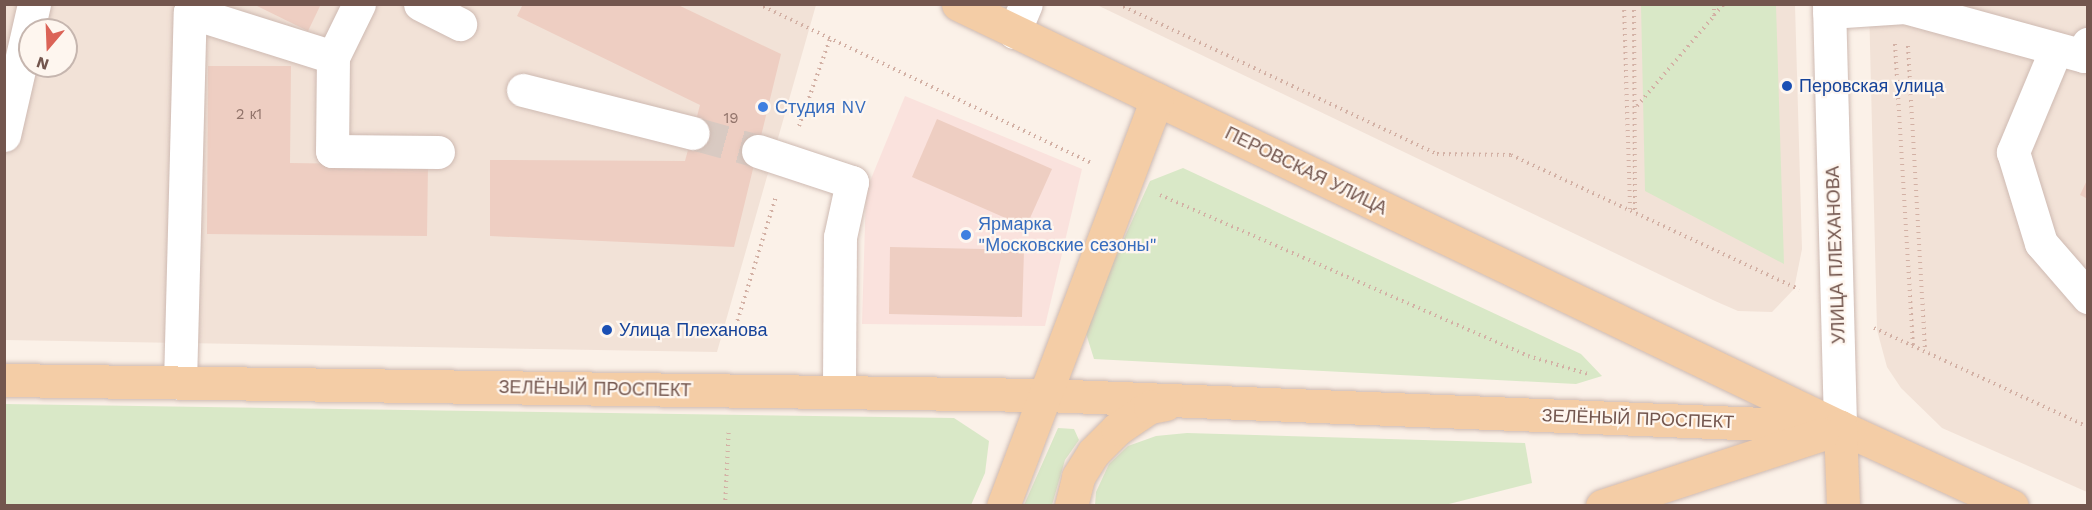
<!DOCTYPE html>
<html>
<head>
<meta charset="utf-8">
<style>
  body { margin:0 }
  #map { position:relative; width:2092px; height:510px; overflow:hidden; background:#fbf1e8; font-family:"Work Sans",sans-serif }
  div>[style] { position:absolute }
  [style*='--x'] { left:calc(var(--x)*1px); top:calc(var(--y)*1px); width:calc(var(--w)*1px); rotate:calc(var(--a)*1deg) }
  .residential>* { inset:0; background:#f2e2d7 }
  .commercial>* { inset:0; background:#fae2dd }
  .green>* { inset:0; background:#d9e8c7 }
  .building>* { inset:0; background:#eecec2 }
  .minor-tunnel>* { height:33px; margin-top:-16.5px; transform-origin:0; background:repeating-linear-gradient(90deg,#d9cac2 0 33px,transparent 0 49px) }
  .path>* { height:4px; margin-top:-2px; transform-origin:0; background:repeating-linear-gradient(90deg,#d3b1a5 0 1.5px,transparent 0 6px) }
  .roads { filter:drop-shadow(0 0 2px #cebab2) drop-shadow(0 0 2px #cebab2) }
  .minor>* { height:33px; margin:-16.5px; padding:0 16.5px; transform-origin:16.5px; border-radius:16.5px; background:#fff }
  .major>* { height:33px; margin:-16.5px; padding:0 16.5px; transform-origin:16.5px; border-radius:16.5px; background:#f4cda6 }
  .dots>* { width:16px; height:16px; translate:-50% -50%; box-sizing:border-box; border:3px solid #fef6ef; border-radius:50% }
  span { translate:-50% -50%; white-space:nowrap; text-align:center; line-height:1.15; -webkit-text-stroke:4.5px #fef6ef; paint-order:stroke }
  .number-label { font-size:15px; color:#92746b }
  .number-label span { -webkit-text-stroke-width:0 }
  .transit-label { font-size:18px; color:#164399 }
  .left { translate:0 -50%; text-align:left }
  .shop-label { font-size:18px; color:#366cbe }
  .street-label { font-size:18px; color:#73564e }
  .frame { position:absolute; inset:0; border:6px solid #73564e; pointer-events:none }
  .north { position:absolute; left:18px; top:18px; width:60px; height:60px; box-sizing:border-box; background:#fef6ef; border:2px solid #c6b6af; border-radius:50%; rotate:199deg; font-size:16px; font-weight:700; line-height:24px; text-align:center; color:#73564e }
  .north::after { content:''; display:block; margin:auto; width:21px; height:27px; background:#db6357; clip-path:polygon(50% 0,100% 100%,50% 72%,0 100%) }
</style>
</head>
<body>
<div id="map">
  <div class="residential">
    <div style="clip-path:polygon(evenodd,5px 5px,816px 5px,717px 352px,5px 340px,5px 5px,30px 30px,66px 30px,66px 66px,30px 66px,30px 30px)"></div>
    <div style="clip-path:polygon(1097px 5px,1795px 5px,1802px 249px,1794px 289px,1772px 312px,1738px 311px,1715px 301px)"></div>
    <div style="clip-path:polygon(1869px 5px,2087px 5px,2087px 492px,1942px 428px,1901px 388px,1887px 367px,1877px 330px)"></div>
  </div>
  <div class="commercial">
    <div style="clip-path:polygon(905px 96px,1082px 169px,1045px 326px,862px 324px,866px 191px)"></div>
  </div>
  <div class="green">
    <div style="clip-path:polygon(1641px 5px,1776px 5px,1784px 264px,1645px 191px)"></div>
    <div style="clip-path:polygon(1183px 168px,1581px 354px,1602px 376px,1576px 384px,1094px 359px,1084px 327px,1150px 181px)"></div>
    <div style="clip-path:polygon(5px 404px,954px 418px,989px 441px,985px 473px,971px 505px,5px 506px)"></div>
    <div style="clip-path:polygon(1058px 428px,1074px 429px,1079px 440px,1065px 460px,1052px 505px,1024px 505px)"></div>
    <div style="clip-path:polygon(1187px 433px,1525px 443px,1532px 483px,1445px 505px,1095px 505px,1096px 492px,1109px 464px,1128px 446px,1156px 436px)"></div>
  </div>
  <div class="building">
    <div style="clip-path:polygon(253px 4px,321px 4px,308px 31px)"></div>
    <div style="clip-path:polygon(523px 4px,676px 4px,781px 54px,734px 247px,490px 236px,490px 160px,685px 161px,700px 105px,517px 16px)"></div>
    <div style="clip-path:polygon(208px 66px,291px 66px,290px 163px,428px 165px,427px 236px,207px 234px)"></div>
    <div style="clip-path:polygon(937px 119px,1052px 169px,1026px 227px,912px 177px)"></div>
    <div style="clip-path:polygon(2088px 178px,2088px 199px,2080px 195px)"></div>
    <div style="clip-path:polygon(890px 247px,1024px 250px,1022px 317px,889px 314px)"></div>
  </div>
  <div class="minor-tunnel">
    <div style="--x:693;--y:133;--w:67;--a:15.5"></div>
  </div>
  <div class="path">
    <div style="--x:758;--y:4;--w:371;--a:25.5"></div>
    <div style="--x:1118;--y:4;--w:353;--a:25.2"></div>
    <div style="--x:1437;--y:154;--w:74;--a:0.8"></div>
    <div style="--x:1511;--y:155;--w:318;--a:25"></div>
    <div style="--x:1624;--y:4;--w:205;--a:88.3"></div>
    <div style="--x:1634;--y:4;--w:208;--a:89.7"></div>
    <div style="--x:1714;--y:15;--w:15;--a:-48"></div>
    <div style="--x:1895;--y:44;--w:303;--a:86.6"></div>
    <div style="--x:1908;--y:46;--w:305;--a:86.8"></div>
    <div style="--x:1637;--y:106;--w:118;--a:-49.5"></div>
    <div style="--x:1714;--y:16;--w:12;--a:-90"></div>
    <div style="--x:799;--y:126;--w:92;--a:-70.4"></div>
    <div style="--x:1160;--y:195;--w:402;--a:23.6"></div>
    <div style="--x:1528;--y:356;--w:63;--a:16.7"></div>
    <div style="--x:1874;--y:328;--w:236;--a:24.8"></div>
    <div style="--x:734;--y:332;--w:142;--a:-72.8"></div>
    <div style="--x:725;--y:506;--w:78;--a:-87.1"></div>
  </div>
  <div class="roads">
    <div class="minor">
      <div style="--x:420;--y:4;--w:45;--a:26.6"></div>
      <div style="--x:1829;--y:4;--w:423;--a:88.5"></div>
      <div style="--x:190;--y:12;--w:150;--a:17.5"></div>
      <div style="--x:333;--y:57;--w:59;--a:-63.9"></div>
      <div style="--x:1829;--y:12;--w:76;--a:-3.8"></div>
      <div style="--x:1905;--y:7;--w:186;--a:15.3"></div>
      <div style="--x:2084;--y:56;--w:13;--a:-72"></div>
      <div style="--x:1014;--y:32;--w:30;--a:-67"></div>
      <div style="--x:2056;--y:49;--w:112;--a:112.7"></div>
      <div style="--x:2013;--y:152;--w:95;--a:72.9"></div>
      <div style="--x:2041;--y:243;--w:72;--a:49"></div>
      <div style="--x:333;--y:57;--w:94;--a:90.6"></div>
      <div style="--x:332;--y:151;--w:106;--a:0.5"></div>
      <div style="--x:523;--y:90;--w:175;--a:14.2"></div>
      <div style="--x:4;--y:135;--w:134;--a:-77.1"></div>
      <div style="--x:758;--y:151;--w:99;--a:18.3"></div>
      <div style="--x:852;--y:182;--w:56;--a:102.3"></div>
      <div style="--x:840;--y:237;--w:155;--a:90.4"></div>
      <div style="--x:180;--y:383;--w:371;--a:-88.5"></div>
      <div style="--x:190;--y:12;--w:9;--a:-69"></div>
    </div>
    <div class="major">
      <div style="--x:958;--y:4;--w:978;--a:25.62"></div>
      <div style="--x:1840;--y:427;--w:189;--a:24.7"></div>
      <div style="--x:4;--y:380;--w:1041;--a:0.83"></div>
      <div style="--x:1045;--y:395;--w:796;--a:2.31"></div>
      <div style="--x:1840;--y:427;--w:79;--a:87.8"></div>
      <div style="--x:1003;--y:506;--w:435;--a:-69.3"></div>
      <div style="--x:1071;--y:506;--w:30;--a:-76"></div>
      <div style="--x:1078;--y:477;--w:28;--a:-58"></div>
      <div style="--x:1093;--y:453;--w:34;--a:-45"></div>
      <div style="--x:1117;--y:429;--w:40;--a:-34"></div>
      <div style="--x:1150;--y:407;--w:16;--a:-11"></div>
      <div style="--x:1602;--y:506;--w:231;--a:-18.1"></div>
    </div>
  </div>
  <div class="dots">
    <div style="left:1787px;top:86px;background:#1a4fb4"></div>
    <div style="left:763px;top:107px;background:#3f7fe0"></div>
    <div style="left:966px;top:235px;background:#3f7fe0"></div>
    <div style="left:607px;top:330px;background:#1a4fb4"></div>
  </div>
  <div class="number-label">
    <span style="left:249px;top:115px">2 к1</span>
    <span style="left:731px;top:119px">19</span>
  </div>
  <div class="transit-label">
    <span class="left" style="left:1799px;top:86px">Перовская улица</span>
    <span class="left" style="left:619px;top:330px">Улица Плеханова</span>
  </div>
  <div class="shop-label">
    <span class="left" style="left:775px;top:107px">Студия NV</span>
    <span class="left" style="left:978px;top:235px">Ярмарка<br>"Московские сезоны"</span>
  </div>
  <div class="street-label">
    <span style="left:1306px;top:171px;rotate:26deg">ПЕРОВСКАЯ УЛИЦА</span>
    <span style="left:1836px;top:255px;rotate:-92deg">УЛИЦА ПЛЕХАНОВА</span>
    <span style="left:595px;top:389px;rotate:1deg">ЗЕЛЁНЫЙ ПРОСПЕКТ</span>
    <span style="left:1638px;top:419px;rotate:2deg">ЗЕЛЁНЫЙ ПРОСПЕКТ</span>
  </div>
  <div class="frame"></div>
  <div class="north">N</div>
</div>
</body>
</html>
